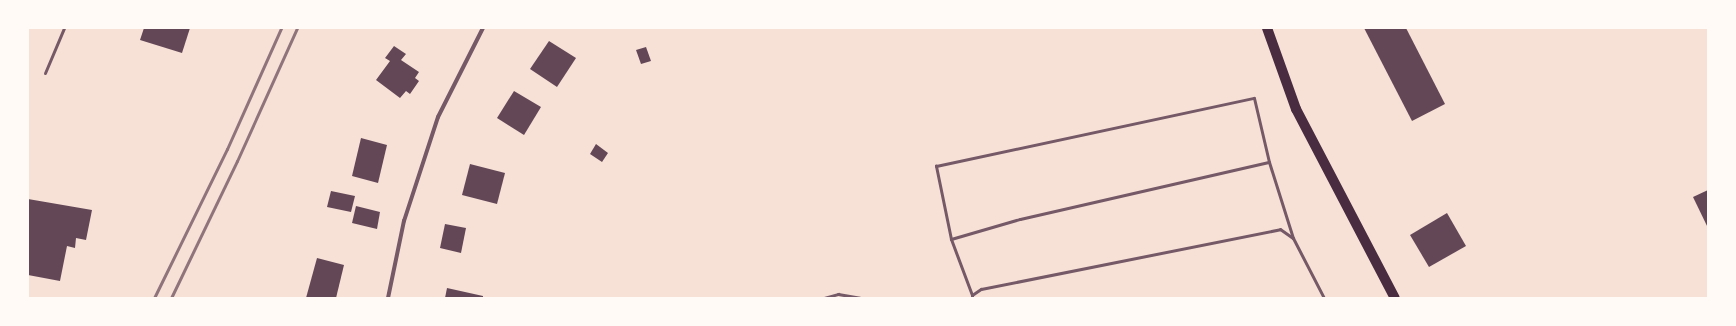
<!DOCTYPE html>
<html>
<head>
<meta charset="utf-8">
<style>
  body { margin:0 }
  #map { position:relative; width:1736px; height:326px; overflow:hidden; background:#f7e1d7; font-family:"Alegreya Sans",sans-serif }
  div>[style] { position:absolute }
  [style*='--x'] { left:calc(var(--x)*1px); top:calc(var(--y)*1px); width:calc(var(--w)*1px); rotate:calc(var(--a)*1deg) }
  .building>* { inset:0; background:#644757 }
  .service>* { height:3px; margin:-1.5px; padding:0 1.5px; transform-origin:1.5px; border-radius:1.5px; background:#755966 }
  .minor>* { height:4px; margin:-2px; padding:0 2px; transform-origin:2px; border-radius:2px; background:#755966 }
  .primary>* { height:10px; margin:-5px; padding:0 5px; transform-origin:5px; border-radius:5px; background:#4a2c40 }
  .rail>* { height:3px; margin:-1.5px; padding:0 1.5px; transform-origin:1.5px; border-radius:1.5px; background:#8f747c }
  span { translate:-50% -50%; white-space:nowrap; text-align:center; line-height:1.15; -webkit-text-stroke:3.5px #fffaf5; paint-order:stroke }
  .frame { position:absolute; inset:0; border:29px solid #fffaf5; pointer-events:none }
</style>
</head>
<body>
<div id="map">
  <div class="building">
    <div style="clip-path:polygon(144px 28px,190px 28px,182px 53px,140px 40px)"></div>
    <div style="clip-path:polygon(1364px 28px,1406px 28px,1445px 104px,1412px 121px)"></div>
    <div style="clip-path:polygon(549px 41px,576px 58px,557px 87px,530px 69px)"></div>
    <div style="clip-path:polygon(394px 46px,406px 54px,401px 60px,419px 72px,415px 78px,419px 81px,410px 94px,406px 91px,400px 98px,376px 80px,390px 61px,385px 58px)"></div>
    <div style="clip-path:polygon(646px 47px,651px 61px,641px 64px,636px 50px)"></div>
    <div style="clip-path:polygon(514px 91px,541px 107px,524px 135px,497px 118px)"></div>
    <div style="clip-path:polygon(361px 138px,387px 145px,378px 183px,352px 176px)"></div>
    <div style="clip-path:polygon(596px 144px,608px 153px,602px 162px,590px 154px)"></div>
    <div style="clip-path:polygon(470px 164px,505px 173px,497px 204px,462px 195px)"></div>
    <div style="clip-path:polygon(1708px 190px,1708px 228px,1693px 197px)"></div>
    <div style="clip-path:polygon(331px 191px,355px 196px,351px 212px,327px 207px)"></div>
    <div style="clip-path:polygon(28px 199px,92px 210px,86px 240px,76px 238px,75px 248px,67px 246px,60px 281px,28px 275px)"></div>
    <div style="clip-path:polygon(356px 206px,380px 212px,377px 229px,352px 223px)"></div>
    <div style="clip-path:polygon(1447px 213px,1466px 246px,1429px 267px,1410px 235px)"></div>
    <div style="clip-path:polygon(445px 224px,466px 228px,461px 253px,440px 248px)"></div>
    <div style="clip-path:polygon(317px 258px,344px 265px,336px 298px,306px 298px)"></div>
    <div style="clip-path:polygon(447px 288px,483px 296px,483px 298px,445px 298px)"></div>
  </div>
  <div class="service">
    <div style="--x:45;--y:73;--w:49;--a:-67.1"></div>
    <div style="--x:951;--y:239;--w:75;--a:-101.6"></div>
    <div style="--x:936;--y:166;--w:325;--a:-12.1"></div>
    <div style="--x:1254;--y:98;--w:66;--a:76.8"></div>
    <div style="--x:972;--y:295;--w:60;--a:-110.6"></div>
    <div style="--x:951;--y:239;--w:72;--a:-16.2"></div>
    <div style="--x:1020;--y:219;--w:255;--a:-12.9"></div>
    <div style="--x:1269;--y:162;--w:80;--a:72.5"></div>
    <div style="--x:824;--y:298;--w:15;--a:-16"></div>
    <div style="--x:838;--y:294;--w:22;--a:10"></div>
    <div style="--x:972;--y:298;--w:3;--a:-90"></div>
    <div style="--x:972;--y:295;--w:11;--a:-34"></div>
    <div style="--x:981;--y:289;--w:305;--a:-11.3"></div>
    <div style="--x:1280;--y:229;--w:16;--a:35"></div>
    <div style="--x:1293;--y:238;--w:68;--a:62.7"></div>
  </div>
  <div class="minor">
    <div style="--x:388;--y:298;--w:79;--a:-78.3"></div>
    <div style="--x:404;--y:221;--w:109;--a:-71.9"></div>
    <div style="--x:438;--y:117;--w:100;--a:-63.2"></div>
  </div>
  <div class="primary">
    <div style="--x:1267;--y:28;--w:86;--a:70.3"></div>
    <div style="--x:1296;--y:109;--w:213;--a:62.4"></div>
  </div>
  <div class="rail">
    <div style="--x:154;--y:298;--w:166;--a:-63.9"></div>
    <div style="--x:227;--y:149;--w:133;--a:-65.9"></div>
    <div style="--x:171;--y:298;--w:152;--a:-64.3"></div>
    <div style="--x:237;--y:161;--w:146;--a:-65.7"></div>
  </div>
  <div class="frame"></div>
</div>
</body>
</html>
